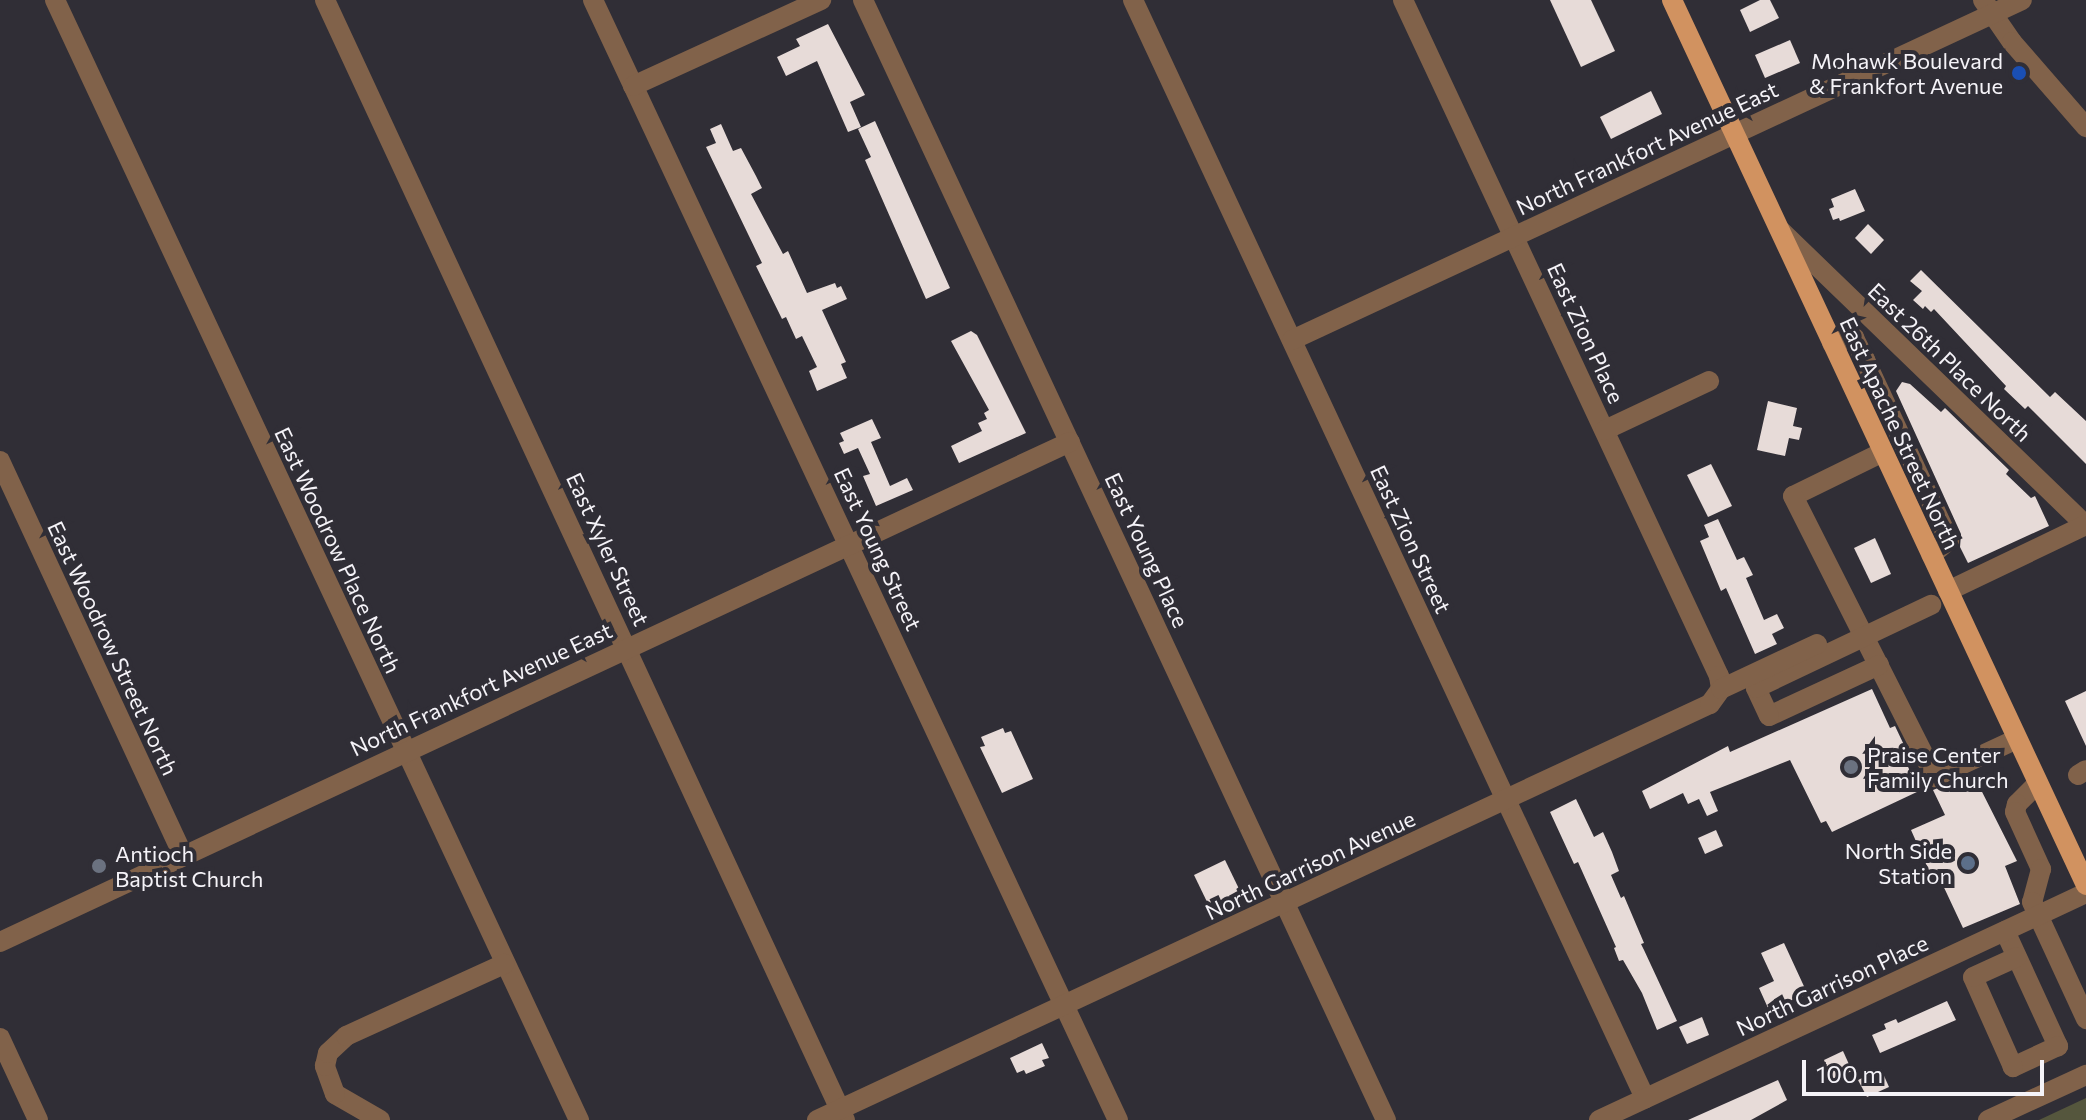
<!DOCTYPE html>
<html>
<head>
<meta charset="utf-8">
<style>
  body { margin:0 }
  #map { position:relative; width:2086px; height:1120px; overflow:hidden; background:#302e36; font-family:Commissioner,sans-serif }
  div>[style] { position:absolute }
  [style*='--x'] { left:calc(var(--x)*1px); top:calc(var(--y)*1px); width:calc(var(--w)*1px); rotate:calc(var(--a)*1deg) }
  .green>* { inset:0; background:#55563d }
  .building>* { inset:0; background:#e7dbd8 }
  .minor>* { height:20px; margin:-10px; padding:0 10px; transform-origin:10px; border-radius:10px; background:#81624a }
  .major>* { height:20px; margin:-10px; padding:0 10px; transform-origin:10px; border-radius:10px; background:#d19260 }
  .dots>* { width:22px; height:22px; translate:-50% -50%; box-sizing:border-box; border:4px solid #302e36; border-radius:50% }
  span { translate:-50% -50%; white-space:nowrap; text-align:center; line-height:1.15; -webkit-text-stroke:8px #302e36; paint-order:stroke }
  .poi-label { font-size:22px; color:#f5f3f8 }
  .right { translate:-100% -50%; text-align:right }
  .left { translate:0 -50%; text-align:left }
  .street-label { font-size:22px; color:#f5f3f8 }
  .scale { position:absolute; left:1802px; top:1060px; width:242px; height:36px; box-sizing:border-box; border:4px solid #f5f3f8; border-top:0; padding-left:10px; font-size:24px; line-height:28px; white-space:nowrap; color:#f5f3f8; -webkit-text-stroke:6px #302e36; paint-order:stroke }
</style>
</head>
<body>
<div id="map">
  <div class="green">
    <div style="clip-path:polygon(2086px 1098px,2086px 1120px,2039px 1120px)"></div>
  </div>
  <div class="building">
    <div style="clip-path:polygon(1550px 0,1591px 0,1615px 51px,1581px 67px)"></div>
    <div style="clip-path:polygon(1760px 0,1770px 0,1779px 18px,1750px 32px,1740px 10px)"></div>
    <div style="clip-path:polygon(828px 24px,865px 95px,850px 102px,861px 127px,848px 132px,817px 61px,786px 76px,777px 57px,800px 46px,796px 39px)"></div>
    <div style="clip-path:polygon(1790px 40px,1800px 63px,1765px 78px,1755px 55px)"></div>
    <div style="clip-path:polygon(1651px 91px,1662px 114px,1611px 139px,1600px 117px)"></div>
    <div style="clip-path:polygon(875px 121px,950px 288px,926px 299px,865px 160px,871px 157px,858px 129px)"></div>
    <div style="clip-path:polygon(721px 124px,733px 151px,741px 148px,756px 176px,762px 188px,751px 194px,783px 254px,788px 251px,807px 293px,835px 283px,837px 288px,841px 286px,847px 299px,822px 310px,846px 362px,841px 364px,847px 378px,817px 391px,809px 371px,817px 367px,802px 336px,796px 339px,786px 317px,782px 319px,756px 266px,762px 263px,706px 147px,716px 143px,710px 129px)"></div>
    <div style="clip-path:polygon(1855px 189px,1865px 211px,1840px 221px,1839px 218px,1833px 220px,1829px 209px,1834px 207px,1831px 199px)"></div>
    <div style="clip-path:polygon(1868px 224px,1884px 240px,1871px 254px,1855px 238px)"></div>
    <div style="clip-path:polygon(1921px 270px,2050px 397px,2055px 392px,2086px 421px,2086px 464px,2028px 406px,2025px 409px,2004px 389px,2006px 386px,1934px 309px,1931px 312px,1925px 306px,1923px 309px,1913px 300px,1922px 291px,1910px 281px)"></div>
    <div style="clip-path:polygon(971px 331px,977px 335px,1026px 433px,959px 463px,951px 446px,982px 431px,978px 423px,987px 419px,984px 413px,989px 410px,951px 341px)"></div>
    <div style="clip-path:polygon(1902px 382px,1910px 384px,1941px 412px,1945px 408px,2009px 470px,2006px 474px,2031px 498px,2035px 496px,2049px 526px,1968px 563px,1960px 547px,1961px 534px,1896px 391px)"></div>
    <div style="clip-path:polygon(1768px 401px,1797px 408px,1793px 426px,1802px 428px,1799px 440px,1789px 438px,1785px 456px,1757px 450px)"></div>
    <div style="clip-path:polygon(872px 419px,881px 438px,871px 442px,890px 486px,907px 478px,913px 490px,876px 506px,863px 476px,870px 474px,858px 448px,844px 454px,839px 443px,844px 441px,840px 433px)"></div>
    <div style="clip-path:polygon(1711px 464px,1732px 506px,1708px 517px,1687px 475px)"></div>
    <div style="clip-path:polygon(1718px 519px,1737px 560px,1744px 557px,1753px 575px,1746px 578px,1764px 620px,1777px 614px,1784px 628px,1772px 634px,1777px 644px,1755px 654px,1726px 588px,1721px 591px,1700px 541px,1709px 537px,1704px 525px)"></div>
    <div style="clip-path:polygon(1875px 538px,1891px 574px,1871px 583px,1854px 548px)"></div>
    <div style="clip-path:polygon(1872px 689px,1890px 728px,1895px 726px,1904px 745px,1899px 747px,1919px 791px,1832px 832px,1826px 821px,1821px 823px,1790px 760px,1710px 792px,1718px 811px,1707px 816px,1699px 799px,1688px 804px,1683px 793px,1650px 809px,1642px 791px,1728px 746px,1730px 752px)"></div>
    <div style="clip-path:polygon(2086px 691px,2086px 746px,2065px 701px)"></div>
    <div style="clip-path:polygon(1003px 728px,1005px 733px,1011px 731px,1033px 779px,1002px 793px,980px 747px,985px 746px,981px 737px)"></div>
    <div style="clip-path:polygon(1973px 774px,2017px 861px,2005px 866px,2020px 904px,1963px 928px,1940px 879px,1934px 882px,1911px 830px,1945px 815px,1933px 790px)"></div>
    <div style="clip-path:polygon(1576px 799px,1594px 837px,1603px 832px,1612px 852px,1619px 871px,1611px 875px,1621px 898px,1624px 896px,1644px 943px,1641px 944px,1644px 950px,1677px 1021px,1657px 1030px,1642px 993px,1623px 960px,1619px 961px,1614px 948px,1616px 947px,1578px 862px,1574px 864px,1550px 812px)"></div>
    <div style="clip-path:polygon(1716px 830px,1723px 846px,1705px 854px,1698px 838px)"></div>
    <div style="clip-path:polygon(1225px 860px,1241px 893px,1210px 908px,1194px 875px)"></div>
    <div style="clip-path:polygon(1784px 943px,1808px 995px,1768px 1008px,1759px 988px,1774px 981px,1761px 953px)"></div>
    <div style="clip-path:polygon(1947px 1001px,1956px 1020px,1880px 1053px,1872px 1035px,1886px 1029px,1884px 1024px,1896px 1019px,1898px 1023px)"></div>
    <div style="clip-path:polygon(1702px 1017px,1709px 1035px,1687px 1044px,1679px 1027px)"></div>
    <div style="clip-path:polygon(1042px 1043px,1049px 1058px,1042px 1060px,1045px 1066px,1026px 1074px,1024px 1070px,1017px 1073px,1010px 1058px)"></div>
    <div style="clip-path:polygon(1843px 1051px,1852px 1071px,1832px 1079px,1824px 1060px)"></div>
    <div style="clip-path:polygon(1881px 1069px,1889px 1087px,1867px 1097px,1858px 1080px)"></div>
    <div style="clip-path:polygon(1778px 1080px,1787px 1100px,1751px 1120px,1688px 1120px)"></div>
  </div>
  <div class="minor">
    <div style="--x:55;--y:0;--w:1237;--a:64.93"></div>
    <div style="--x:325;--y:0;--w:1235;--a:65.1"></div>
    <div style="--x:593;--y:0;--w:1237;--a:64.89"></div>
    <div style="--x:863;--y:0;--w:1236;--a:64.97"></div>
    <div style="--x:1133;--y:0;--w:1212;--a:65"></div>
    <div style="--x:1403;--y:0;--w:746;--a:64.95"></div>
    <div style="--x:1719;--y:676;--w:13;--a:81"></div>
    <div style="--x:1983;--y:0;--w:51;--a:55.4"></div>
    <div style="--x:2012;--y:42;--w:113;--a:49"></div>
    <div style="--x:633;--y:86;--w:207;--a:-24.6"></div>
    <div style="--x:1781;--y:231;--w:424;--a:44"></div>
    <div style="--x:1292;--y:340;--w:805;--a:-24.97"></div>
    <div style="--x:1832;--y:343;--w:23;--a:-13"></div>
    <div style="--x:1854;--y:338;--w:25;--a:63"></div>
    <div style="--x:1865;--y:360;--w:199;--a:65"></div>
    <div style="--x:1949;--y:540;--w:23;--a:140"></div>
    <div style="--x:1605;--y:430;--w:115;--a:-25.2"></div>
    <div style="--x:1883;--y:452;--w:100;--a:153.9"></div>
    <div style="--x:1793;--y:496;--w:315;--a:63.2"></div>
    <div style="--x:1935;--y:777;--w:90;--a:-24.9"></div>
    <div style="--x:0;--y:461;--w:435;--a:65.1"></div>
    <div style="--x:1948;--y:591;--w:153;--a:-25.6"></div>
    <div style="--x:1879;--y:665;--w:121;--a:155.1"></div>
    <div style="--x:1769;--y:716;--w:31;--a:-115"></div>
    <div style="--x:1756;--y:688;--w:194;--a:-25.4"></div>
    <div style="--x:2078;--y:775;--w:9;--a:-32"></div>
    <div style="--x:2038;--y:783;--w:30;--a:135"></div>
    <div style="--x:2017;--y:804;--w:8;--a:104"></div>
    <div style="--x:2015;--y:812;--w:63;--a:65.5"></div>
    <div style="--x:2041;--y:869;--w:34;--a:105"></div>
    <div style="--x:2032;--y:902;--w:129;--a:65.2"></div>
    <div style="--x:2005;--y:931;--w:127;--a:65.3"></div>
    <div style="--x:2058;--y:1046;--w:50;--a:155"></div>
    <div style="--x:2013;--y:1067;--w:98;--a:-114"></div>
    <div style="--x:1973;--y:977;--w:48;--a:-24.4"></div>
    <div style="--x:0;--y:942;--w:1181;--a:-25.05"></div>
    <div style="--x:0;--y:1038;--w:90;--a:65.1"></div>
    <div style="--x:380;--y:1120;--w:52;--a:-150"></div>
    <div style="--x:335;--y:1094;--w:30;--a:-110"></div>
    <div style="--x:325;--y:1066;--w:13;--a:-77"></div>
    <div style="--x:328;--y:1053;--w:25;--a:-43"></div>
    <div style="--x:346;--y:1036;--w:174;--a:-24.5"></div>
    <div style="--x:817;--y:1120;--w:985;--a:-24.98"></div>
    <div style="--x:1710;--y:704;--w:19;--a:-54"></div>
    <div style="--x:1721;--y:689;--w:106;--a:-25.1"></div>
    <div style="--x:1599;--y:1120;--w:537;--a:-24.99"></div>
    <div style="--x:1988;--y:1120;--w:108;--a:-24.7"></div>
  </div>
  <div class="major">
    <div style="--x:1672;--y:0;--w:977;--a:64.93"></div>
  </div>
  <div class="dots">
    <div style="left:2019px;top:73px;background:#1a4fb4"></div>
    <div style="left:1851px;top:767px;background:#6b7280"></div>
    <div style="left:1968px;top:863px;background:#5c6f8a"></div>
    <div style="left:99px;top:866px;background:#6b7280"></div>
  </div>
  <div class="poi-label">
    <span class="right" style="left:2003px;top:73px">Mohawk Boulevard<br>&amp; Frankfort Avenue</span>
    <span class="left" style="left:1867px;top:767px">Praise Center<br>Family Church</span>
    <span class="right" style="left:1952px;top:863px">North Side<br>Station</span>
    <span class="left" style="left:115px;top:866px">Antioch<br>Baptist Church</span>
  </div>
  <div class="street-label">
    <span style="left:1647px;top:148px;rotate:-25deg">North Frankfort Avenue East</span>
    <span style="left:1586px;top:333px;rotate:65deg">East Zion Place</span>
    <span style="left:1950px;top:362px;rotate:44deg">East 26th Place North</span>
    <span style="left:1900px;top:433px;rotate:65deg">East Apache Street North</span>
    <span style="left:1411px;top:539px;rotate:65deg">East Zion Street</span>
    <span style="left:608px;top:549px;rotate:65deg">East Xyler Street</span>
    <span style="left:878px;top:549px;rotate:65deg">East Young Street</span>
    <span style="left:338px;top:550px;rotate:65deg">East Woodrow Place North</span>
    <span style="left:1147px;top:550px;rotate:65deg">East Young Place</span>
    <span style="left:113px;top:648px;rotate:65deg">East Woodrow Street North</span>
    <span style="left:481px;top:689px;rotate:-25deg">North Frankfort Avenue East</span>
    <span style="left:1310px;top:865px;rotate:-25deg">North Garrison Avenue</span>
    <span style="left:1832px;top:985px;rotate:-25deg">North Garrison Place</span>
  </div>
  <div class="scale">100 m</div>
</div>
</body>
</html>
